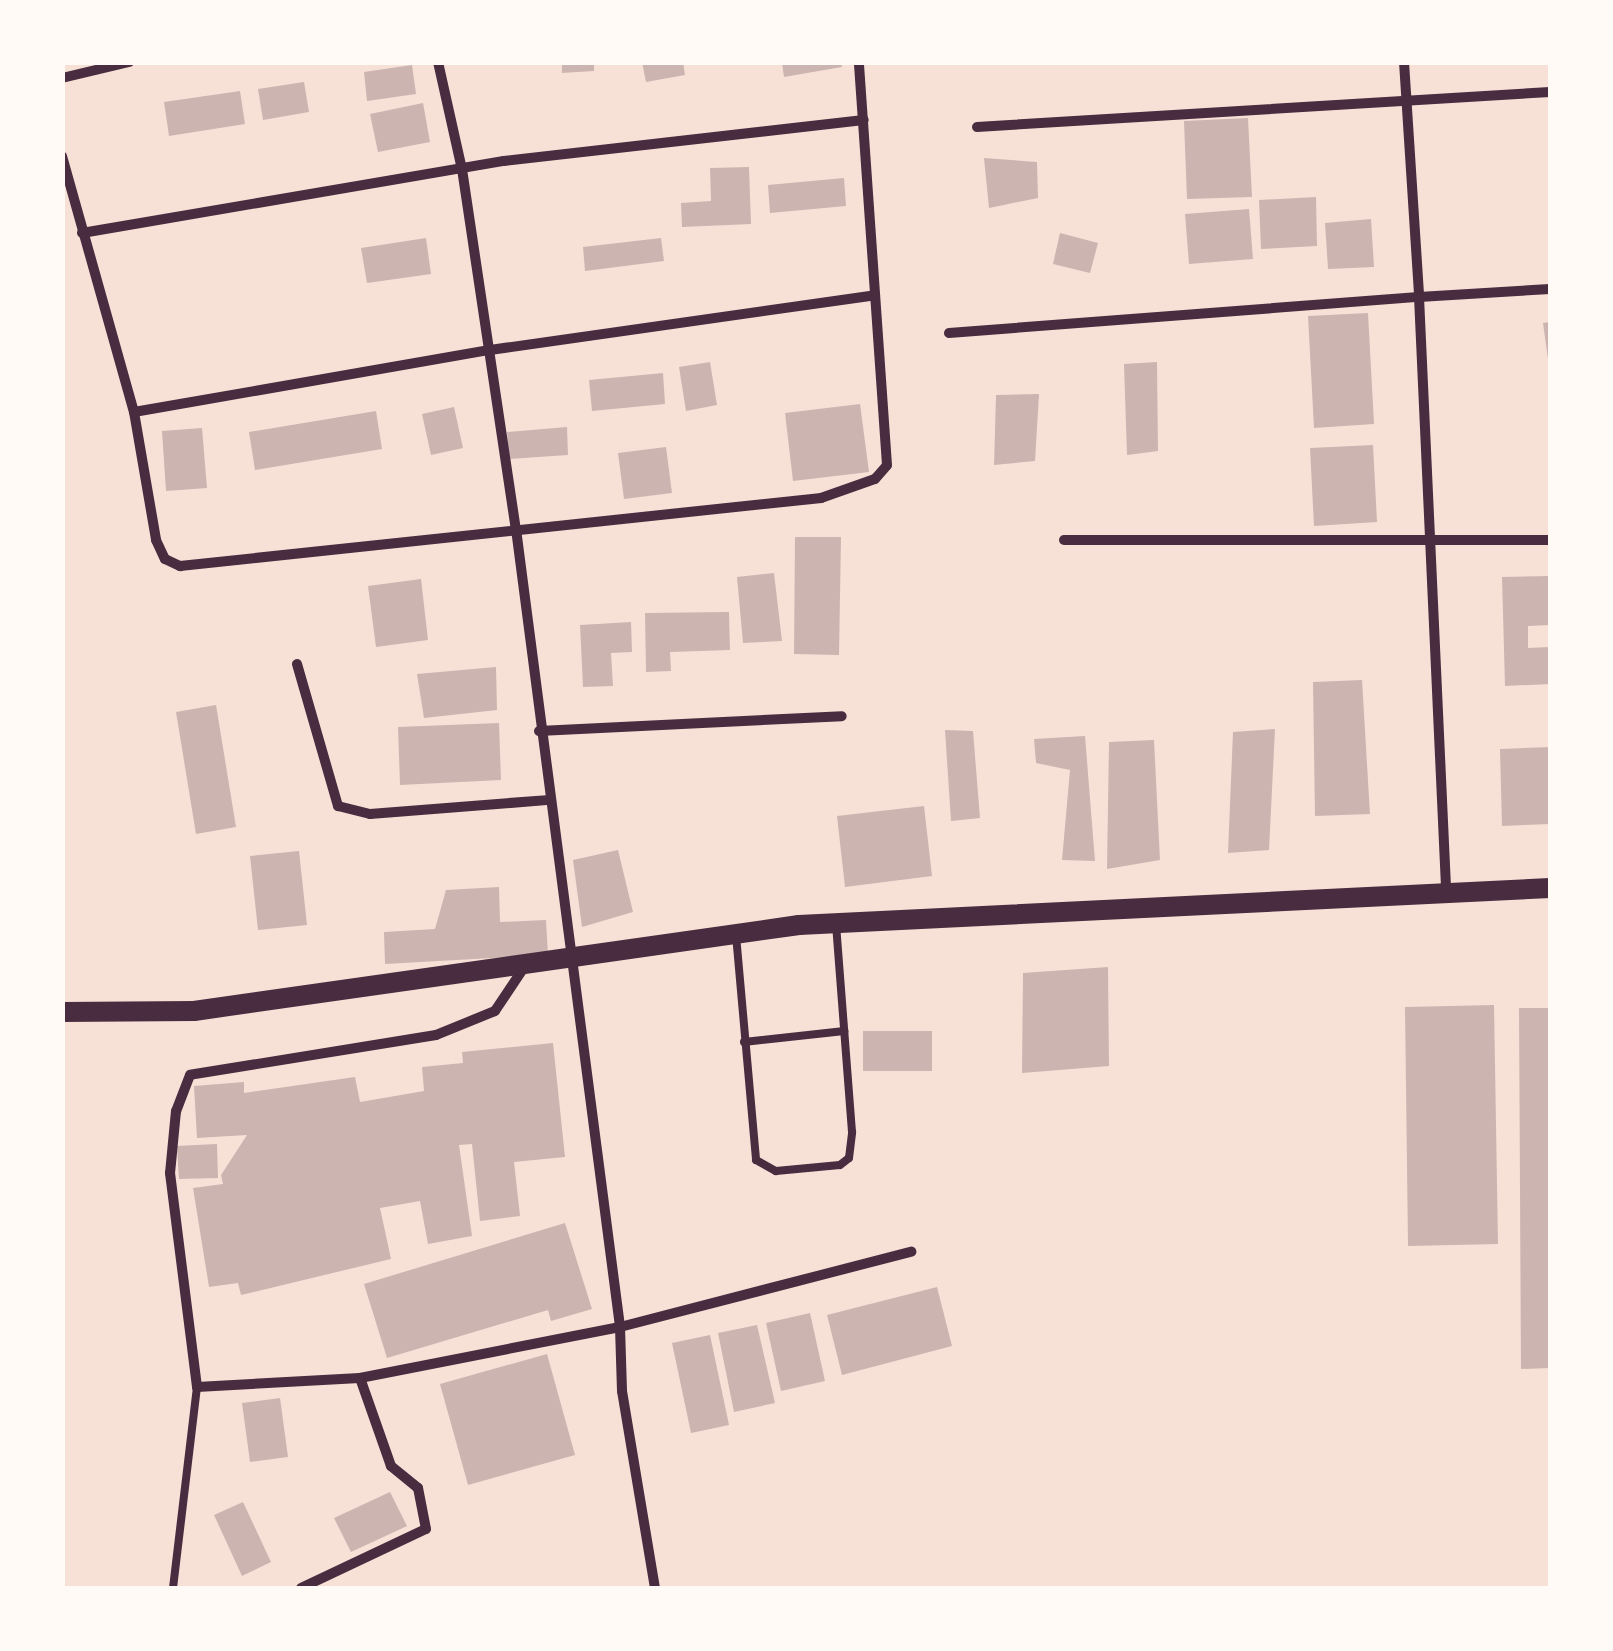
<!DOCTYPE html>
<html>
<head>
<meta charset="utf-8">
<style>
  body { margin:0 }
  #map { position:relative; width:1613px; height:1651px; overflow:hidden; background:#f7e1d7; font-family:Barlow,sans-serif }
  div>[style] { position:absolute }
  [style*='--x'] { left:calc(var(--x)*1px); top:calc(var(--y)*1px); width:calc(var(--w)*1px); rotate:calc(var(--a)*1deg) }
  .building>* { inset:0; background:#ccb4b1 }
  .service>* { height:8px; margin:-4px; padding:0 4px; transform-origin:4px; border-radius:4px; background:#4a2c40 }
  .minor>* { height:10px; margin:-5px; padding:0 5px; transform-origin:5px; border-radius:5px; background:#4a2c40 }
  .secondary>* { height:20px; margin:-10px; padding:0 10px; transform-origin:10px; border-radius:10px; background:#4a2c40 }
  span { translate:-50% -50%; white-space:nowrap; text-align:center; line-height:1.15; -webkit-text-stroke:9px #fffaf5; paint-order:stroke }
  .frame { position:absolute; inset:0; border:65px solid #fffaf5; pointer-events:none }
</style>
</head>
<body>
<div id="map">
  <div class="building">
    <div style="clip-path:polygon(562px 62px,594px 62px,594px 71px,562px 73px)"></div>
    <div style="clip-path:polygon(642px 62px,683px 62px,685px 75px,646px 82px)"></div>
    <div style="clip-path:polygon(782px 62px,841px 62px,842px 67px,784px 77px)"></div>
    <div style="clip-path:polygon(412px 65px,416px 94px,367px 101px,364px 72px)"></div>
    <div style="clip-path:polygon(304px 82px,309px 112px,263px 120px,258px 89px)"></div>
    <div style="clip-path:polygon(240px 91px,245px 124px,169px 136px,164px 102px)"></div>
    <div style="clip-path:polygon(423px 103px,430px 142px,378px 152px,370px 114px)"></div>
    <div style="clip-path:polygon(1248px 118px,1252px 197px,1187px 199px,1184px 121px)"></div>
    <div style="clip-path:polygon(984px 158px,1037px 162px,1038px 198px,989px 208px)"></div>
    <div style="clip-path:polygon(749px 167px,751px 224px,682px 227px,681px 203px,711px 201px,710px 168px)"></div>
    <div style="clip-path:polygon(844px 178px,846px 206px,770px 213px,768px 185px)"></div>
    <div style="clip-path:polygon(1316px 197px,1317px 246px,1261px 249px,1259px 200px)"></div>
    <div style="clip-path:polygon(1249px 209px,1253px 259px,1189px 264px,1185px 214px)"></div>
    <div style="clip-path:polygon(1371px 219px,1374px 267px,1328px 269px,1325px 223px)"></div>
    <div style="clip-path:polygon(1060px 233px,1098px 243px,1090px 273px,1053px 264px)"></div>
    <div style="clip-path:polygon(426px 238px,431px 274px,367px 283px,361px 248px)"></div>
    <div style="clip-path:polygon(661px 238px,664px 261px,585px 271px,583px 247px)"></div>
    <div style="clip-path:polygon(1368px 313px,1374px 424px,1314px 428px,1308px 316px)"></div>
    <div style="clip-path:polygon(1550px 322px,1550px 359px,1548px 359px,1543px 323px)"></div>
    <div style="clip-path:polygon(710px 362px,717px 405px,686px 411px,679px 367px)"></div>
    <div style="clip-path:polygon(1157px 362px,1158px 451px,1127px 455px,1124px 364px)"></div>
    <div style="clip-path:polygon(663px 373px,665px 404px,592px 411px,589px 380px)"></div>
    <div style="clip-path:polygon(1039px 394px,1035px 461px,994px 465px,996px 395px)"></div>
    <div style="clip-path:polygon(860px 404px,869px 472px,793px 481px,785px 413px)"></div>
    <div style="clip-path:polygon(454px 407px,463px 448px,431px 455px,422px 414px)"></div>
    <div style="clip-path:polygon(376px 411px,382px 449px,255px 470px,249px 432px)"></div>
    <div style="clip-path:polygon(567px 427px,568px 455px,509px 459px,507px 432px)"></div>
    <div style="clip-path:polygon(202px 428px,207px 488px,166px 491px,162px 431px)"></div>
    <div style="clip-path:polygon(1373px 445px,1377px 522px,1314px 526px,1310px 448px)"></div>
    <div style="clip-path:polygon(666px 447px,672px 493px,624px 499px,618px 453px)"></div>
    <div style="clip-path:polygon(795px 537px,841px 537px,839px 655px,794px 654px)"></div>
    <div style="clip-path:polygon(774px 573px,782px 641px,743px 643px,737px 577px)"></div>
    <div style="clip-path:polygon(1550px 576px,1550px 625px,1528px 626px,1528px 648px,1550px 647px,1550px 684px,1505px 686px,1502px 577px)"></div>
    <div style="clip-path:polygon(421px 579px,428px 640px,376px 647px,368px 586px)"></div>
    <div style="clip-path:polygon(729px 612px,730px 650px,670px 652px,671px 671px,646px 672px,645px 613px)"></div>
    <div style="clip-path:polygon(631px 622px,632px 652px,611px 653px,613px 686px,583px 687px,580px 625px)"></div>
    <div style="clip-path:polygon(496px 667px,497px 710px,424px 718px,417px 674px)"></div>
    <div style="clip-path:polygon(1362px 680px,1370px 814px,1315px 816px,1313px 682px)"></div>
    <div style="clip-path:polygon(216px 705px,236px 827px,196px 834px,176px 712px)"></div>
    <div style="clip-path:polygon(499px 723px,501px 780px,400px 785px,398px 727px)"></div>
    <div style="clip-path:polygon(1275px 729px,1269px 850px,1228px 853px,1233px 732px)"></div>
    <div style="clip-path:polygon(945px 730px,973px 731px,980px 818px,951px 821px)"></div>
    <div style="clip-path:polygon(1085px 736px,1095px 861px,1062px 860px,1070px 770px,1036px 763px,1034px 739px)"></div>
    <div style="clip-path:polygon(1154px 740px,1160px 860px,1107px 869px,1109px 742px)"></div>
    <div style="clip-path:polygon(1550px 747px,1550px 824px,1502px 826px,1500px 749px)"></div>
    <div style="clip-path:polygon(924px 806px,932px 876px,845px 887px,837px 816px)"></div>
    <div style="clip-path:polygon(618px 850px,633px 912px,582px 927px,573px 860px)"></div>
    <div style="clip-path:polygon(299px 851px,307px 925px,258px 930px,250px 856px)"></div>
    <div style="clip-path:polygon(499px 887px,500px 922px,546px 920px,548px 955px,385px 964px,384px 932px,435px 929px,446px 890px)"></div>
    <div style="clip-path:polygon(1108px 967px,1109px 1066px,1022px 1073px,1023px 973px)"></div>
    <div style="clip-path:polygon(1494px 1005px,1498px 1244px,1408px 1246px,1405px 1007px)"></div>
    <div style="clip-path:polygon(1519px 1008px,1550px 1008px,1550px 1368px,1521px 1369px)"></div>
    <div style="clip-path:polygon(863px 1031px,932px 1031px,932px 1071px,863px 1071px)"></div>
    <div style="clip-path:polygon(553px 1043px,565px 1157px,514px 1162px,520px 1216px,480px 1221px,472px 1144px,459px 1145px,472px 1236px,428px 1244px,420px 1201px,380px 1208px,391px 1259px,241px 1295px,238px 1283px,209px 1287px,193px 1188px,223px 1184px,221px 1175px,247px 1135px,197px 1138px,194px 1086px,244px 1082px,244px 1093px,355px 1077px,360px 1102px,424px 1091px,422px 1067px,463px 1063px,462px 1052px)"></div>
    <div style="clip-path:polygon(217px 1144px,218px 1178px,179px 1179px,177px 1146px)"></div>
    <div style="clip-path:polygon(565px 1223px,592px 1309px,551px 1321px,548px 1310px,387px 1358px,364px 1284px)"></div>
    <div style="clip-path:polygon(937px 1287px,952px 1346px,842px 1375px,827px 1315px)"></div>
    <div style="clip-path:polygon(810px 1313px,825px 1381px,781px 1391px,766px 1323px)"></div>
    <div style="clip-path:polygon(757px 1325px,775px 1403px,734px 1412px,718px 1333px)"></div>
    <div style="clip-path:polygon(710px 1335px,729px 1425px,691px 1433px,672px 1343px)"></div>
    <div style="clip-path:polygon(547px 1354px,575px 1455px,468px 1485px,440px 1384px)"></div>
    <div style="clip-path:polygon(280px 1398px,288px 1457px,250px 1462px,242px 1403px)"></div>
    <div style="clip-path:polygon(390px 1492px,407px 1526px,351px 1552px,334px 1518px)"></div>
    <div style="clip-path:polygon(243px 1502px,271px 1562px,242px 1576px,214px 1515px)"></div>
  </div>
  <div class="service">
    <div style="--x:736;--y:935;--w:226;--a:84.9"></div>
    <div style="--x:756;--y:1160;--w:23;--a:29"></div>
    <div style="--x:776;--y:1171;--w:64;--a:-5.4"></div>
    <div style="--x:840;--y:1165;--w:11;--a:-38"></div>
    <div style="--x:849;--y:1158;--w:26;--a:-83"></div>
    <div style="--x:852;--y:1132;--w:208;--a:-94.4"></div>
    <div style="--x:744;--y:1042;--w:101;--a:-6.3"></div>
    <div style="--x:173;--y:1588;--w:202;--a:-83.2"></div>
  </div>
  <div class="minor">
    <div style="--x:438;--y:62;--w:110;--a:77.4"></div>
    <div style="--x:462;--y:169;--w:364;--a:81.5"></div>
    <div style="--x:516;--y:529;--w:805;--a:82.57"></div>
    <div style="--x:620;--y:1327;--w:64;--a:88.2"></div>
    <div style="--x:622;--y:1391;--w:200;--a:80.5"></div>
    <div style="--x:1404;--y:62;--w:235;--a:86.3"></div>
    <div style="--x:1419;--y:297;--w:131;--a:-3.5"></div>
    <div style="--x:62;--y:78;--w:69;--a:-13.4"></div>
    <div style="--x:977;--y:127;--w:574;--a:-3.5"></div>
    <div style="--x:62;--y:156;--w:266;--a:74.3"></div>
    <div style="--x:134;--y:412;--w:130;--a:80.2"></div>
    <div style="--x:156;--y:540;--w:21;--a:65"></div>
    <div style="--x:165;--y:559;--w:17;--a:25"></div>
    <div style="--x:180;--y:566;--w:645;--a:-6.06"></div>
    <div style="--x:821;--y:498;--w:57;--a:-19.4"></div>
    <div style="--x:875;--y:479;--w:18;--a:-49"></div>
    <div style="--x:887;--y:465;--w:404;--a:-94"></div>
    <div style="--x:82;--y:233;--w:428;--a:-9.7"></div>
    <div style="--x:504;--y:161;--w:362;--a:-6.5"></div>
    <div style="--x:949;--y:333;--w:471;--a:-4.4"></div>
    <div style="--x:1419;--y:297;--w:592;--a:87.38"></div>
    <div style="--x:134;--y:412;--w:361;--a:-9.9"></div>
    <div style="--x:490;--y:350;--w:389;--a:-8.1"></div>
    <div style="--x:1064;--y:540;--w:486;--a:0"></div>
    <div style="--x:297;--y:664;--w:148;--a:73.9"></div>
    <div style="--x:338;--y:806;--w:33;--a:14"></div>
    <div style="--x:370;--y:814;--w:177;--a:-4.5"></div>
    <div style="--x:539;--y:731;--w:303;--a:-2.8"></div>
    <div style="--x:523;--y:969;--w:50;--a:123.7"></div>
    <div style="--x:495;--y:1011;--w:64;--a:157.9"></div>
    <div style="--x:436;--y:1035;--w:249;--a:170.8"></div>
    <div style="--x:190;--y:1075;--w:39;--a:111"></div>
    <div style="--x:176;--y:1111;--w:62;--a:95.5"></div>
    <div style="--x:170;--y:1173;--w:216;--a:82.8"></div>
    <div style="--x:197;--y:1387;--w:163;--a:-3.2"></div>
    <div style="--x:360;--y:1378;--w:265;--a:-11.1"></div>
    <div style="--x:620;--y:1327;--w:301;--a:-14.5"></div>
    <div style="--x:301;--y:1588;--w:138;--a:-25.3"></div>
    <div style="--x:426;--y:1529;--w:42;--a:-101"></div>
    <div style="--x:418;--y:1488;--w:35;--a:-141"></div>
    <div style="--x:391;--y:1466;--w:93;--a:-109.4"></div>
  </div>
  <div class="secondary">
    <div style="--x:62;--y:1012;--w:132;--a:-0.4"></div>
    <div style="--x:194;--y:1011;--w:611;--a:-8.09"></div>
    <div style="--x:799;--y:925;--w:752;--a:-2.82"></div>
  </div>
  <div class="frame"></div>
</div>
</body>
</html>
